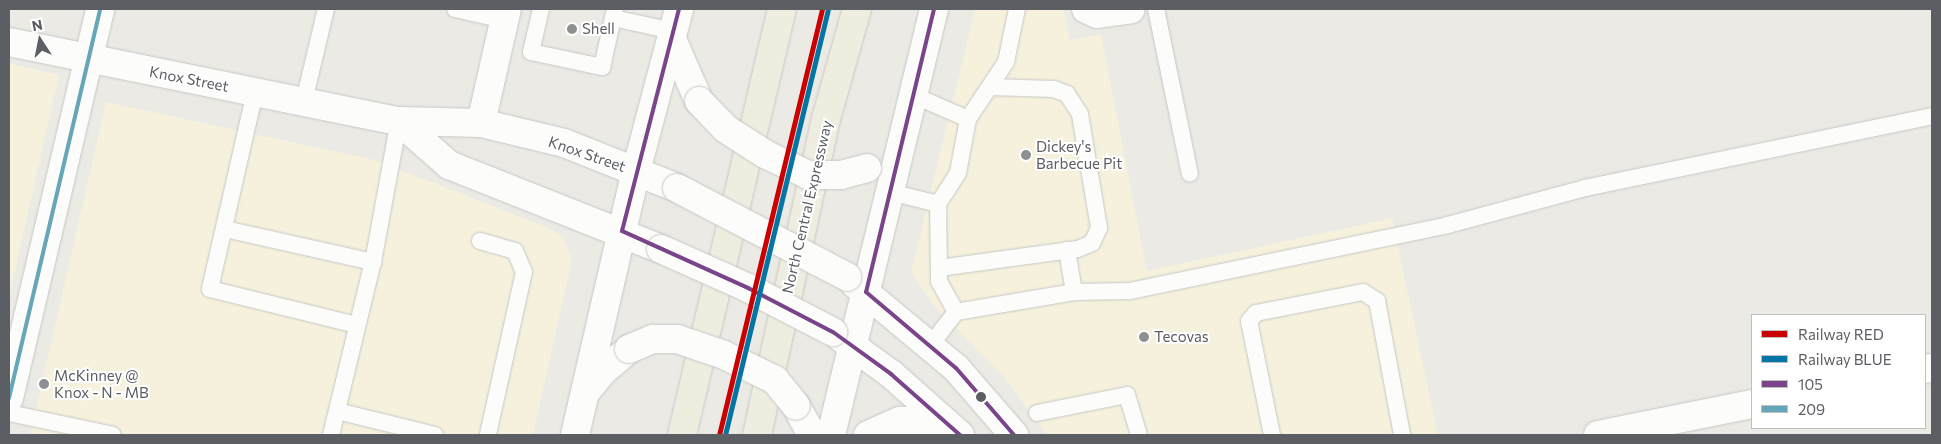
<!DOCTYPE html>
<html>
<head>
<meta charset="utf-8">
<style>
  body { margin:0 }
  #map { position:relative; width:1941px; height:444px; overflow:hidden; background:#ebeae5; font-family:Commissioner,sans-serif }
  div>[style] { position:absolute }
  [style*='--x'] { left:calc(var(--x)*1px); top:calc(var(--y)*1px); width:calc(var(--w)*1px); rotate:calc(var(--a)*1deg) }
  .commercial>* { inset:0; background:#f5f1dd }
  .roads { filter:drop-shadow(0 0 1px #c7c7c6) drop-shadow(0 0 1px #c7c7c6) }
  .lane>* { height:16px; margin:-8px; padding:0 8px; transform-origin:8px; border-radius:8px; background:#fcfcfb }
  .street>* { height:28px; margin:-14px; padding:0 14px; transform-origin:14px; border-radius:14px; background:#fcfcfb }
  .secondary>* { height:28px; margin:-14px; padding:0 14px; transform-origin:14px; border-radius:14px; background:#fcfcfb }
  .highway>* { height:28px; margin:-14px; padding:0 14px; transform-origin:14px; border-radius:14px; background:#efece0 }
  .bridges { filter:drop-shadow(0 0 1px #c8c8c7) drop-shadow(0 0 1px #c8c8c7) }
  .secondary-bridge>* { height:28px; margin:-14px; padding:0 14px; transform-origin:14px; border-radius:14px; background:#fcfcfb }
  .bus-1>* { height:4px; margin:-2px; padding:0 2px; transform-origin:2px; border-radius:2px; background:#794489 }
  .bus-2>* { height:4px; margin:-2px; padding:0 2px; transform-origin:2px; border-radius:2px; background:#65a6b9 }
  .rail-1>* { height:5px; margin:-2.5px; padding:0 2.5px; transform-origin:2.5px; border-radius:2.5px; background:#c00 }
  .rail-2>* { height:5px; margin:-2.5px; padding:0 2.5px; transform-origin:2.5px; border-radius:2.5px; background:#0275a4 }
  .dots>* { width:14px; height:14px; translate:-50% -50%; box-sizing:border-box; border:2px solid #fff; border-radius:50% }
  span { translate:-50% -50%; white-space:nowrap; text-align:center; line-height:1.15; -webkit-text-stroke:4px #fff; paint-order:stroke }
  .poi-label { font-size:15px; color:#5b5e63 }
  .left { translate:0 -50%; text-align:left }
  .street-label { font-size:15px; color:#5b5e63 }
  .frame { position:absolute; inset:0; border:10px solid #5b5e63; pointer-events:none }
  .legend { position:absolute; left:1751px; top:314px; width:175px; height:115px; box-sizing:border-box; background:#fff; border:1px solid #bdbfc1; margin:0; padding:6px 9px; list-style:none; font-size:15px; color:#5b5e63 }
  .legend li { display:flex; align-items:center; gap:10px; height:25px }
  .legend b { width:25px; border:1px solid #bdbfc1 }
  .north { position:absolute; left:15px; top:15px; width:50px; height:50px; -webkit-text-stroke:4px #fff; paint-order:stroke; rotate:349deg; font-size:14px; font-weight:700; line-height:20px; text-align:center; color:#5b5e63 }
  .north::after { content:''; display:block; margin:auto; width:18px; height:22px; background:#5b5e63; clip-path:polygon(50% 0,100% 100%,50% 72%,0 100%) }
</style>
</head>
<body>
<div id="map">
  <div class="commercial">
    <div style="clip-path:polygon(975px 9px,1064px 9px,1070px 40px,1101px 34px,1147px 271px,1392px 218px,1438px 435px,1047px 435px,1004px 377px,935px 307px,911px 272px)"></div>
    <div style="clip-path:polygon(9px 63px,59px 75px,9px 298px)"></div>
    <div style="clip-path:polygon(106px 102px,375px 160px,548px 228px,563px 237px,572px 260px,533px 435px,30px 435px)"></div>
  </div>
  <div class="roads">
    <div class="lane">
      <div style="--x:455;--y:9;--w:50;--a:12.7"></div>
      <div style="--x:541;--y:9;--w:44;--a:103.1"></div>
      <div style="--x:531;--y:52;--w:73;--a:11.9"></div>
      <div style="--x:602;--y:67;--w:59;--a:-77.4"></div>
      <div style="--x:1156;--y:9;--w:168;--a:78.4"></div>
      <div style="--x:613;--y:18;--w:61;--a:12.2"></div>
      <div style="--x:255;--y:92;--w:202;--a:102.9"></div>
      <div style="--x:210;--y:289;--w:151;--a:13.8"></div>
      <div style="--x:913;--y:95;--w:60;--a:23.6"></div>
      <div style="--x:304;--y:101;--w:95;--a:-76.6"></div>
      <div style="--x:890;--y:192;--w:49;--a:14"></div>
      <div style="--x:225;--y:229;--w:152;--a:12.6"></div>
      <div style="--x:480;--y:241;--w:36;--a:16"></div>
      <div style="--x:515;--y:251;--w:23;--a:67"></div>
      <div style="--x:524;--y:272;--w:167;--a:102.5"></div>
      <div style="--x:1067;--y:250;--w:43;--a:80.5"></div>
      <div style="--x:939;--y:268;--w:140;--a:-7.8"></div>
      <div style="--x:1078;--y:249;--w:15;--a:-23"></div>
      <div style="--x:1092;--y:243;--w:17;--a:-65"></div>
      <div style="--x:1099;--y:228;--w:116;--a:-99.5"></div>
      <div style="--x:1080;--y:114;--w:24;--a:-123"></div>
      <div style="--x:1067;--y:94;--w:14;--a:-159"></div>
      <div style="--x:1054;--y:89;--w:64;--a:-178.2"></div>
      <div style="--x:956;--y:312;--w:35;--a:-119"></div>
      <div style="--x:939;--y:281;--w:77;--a:-90.7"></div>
      <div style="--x:938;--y:204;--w:37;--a:-57"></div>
      <div style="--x:958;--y:173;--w:55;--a:-79.5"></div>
      <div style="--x:968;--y:119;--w:69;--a:-56.3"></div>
      <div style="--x:1006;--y:62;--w:54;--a:-78.3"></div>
      <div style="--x:929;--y:347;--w:44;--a:-52.4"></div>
      <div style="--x:956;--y:312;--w:120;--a:-9.6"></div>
      <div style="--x:1074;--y:292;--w:56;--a:-1"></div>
      <div style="--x:1130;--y:291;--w:325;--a:-11.7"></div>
      <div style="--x:1448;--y:225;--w:142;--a:-15.1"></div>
      <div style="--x:1585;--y:188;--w:354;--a:-11.7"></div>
      <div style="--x:337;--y:411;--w:101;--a:13.8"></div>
      <div style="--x:9;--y:413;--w:106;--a:11.9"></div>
      <div style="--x:1037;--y:413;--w:92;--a:-11.3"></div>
      <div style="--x:1127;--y:395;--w:42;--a:73.3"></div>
      <div style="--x:331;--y:435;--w:178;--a:-76.4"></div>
      <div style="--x:373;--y:262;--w:143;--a:-79.6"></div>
      <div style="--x:1272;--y:435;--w:116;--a:-101.4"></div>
      <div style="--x:1249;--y:321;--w:11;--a:-49"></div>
      <div style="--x:1256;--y:313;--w:109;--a:-11.1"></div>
      <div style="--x:1363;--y:292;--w:17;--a:33"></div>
      <div style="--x:1377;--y:301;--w:136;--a:79.4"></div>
    </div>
    <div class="street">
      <div style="--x:1086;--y:9;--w:12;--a:24"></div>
      <div style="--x:1097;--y:14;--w:34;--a:-8"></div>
      <div style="--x:481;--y:123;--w:117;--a:-77.2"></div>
      <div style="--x:1925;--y:369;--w:7;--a:-8"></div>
      <div style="--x:1598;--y:435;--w:157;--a:-11.4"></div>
    </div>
    <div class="secondary">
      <div style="--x:671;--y:37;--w:70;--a:66.4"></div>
      <div style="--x:9;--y:42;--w:398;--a:11.5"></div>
      <div style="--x:399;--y:121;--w:82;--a:1.4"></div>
      <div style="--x:481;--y:123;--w:85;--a:13.5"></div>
      <div style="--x:564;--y:143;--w:122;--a:21.7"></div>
      <div style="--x:399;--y:121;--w:67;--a:41.3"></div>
      <div style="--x:449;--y:165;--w:228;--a:21.6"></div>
      <div style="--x:854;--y:283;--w:133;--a:39.8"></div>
      <div style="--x:956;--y:368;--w:89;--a:49.1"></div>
      <div style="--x:840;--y:337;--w:63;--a:36"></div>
      <div style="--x:891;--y:374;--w:92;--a:41.5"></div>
      <div style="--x:586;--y:392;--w:27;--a:-51"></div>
      <div style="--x:603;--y:371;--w:34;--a:-40"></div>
      <div style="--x:9;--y:398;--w:400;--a:-76.8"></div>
      <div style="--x:796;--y:406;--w:33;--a:61"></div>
      <div style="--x:575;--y:435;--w:271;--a:-77"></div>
      <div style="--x:636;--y:171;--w:168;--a:-75.1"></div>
      <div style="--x:831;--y:435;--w:438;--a:-76.4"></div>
      <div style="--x:868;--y:435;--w:35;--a:-24"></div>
      <div style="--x:900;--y:421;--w:31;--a:-2"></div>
      <div style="--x:931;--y:420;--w:22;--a:21"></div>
    </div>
    <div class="highway">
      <div style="--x:682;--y:435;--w:438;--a:-76.8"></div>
      <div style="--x:757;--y:435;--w:323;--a:-77.7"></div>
      <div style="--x:826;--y:119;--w:114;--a:-74.3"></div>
    </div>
  </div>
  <div class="bridges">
    <div class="secondary-bridge">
      <div style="--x:699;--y:101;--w:39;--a:46"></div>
      <div style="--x:726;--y:129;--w:46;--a:32.7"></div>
      <div style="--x:765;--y:154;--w:48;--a:26"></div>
      <div style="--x:808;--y:175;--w:33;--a:0"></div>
      <div style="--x:841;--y:175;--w:27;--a:-15"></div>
      <div style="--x:677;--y:188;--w:192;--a:27.6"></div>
      <div style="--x:661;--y:249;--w:95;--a:24.1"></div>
      <div style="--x:748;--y:288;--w:96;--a:27.4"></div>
      <div style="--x:629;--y:349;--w:26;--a:-23"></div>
      <div style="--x:653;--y:339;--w:24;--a:0"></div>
      <div style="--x:677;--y:339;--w:50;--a:18.8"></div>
      <div style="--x:724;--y:355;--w:57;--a:26.1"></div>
      <div style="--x:775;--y:380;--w:33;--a:51"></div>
    </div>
  </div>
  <div class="bus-1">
    <div style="--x:679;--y:9;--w:229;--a:104.4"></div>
    <div style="--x:622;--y:231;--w:138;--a:24.3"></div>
    <div style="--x:748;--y:288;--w:96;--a:27.4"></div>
    <div style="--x:833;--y:332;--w:72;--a:35.9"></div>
    <div style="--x:891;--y:374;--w:92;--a:41.5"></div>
    <div style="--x:934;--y:9;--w:291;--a:103.5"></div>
    <div style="--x:866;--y:292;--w:118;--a:40.2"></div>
    <div style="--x:956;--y:368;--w:89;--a:49.1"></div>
  </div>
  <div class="bus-2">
    <div style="--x:9;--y:398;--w:400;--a:-76.8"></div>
  </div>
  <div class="rail-1">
    <div style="--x:719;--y:435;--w:438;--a:-76.4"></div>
  </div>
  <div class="rail-2">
    <div style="--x:725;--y:435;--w:437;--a:-76.4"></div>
  </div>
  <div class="dots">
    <div style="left:572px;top:29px;background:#8d8f90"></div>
    <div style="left:1026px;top:155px;background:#8d8f90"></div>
    <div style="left:1144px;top:337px;background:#8d8f90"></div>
    <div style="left:44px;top:384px;background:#8d8f90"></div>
    <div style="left:981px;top:397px;background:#5b5e63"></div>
  </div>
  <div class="poi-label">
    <span class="left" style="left:582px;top:29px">Shell</span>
    <span class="left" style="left:1036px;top:155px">Dickey's<br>Barbecue Pit</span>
    <span class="left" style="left:1154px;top:337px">Tecovas</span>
    <span class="left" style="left:54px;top:384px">McKinney @<br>Knox - N - MB</span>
  </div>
  <div class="street-label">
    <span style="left:189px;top:79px;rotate:11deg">Knox Street</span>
    <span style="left:587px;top:154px;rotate:19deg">Knox Street</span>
    <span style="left:807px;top:207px;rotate:-77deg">North Central Expressway</span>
  </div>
  <div class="frame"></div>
  <ul class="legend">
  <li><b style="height:6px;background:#c00"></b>Railway RED</li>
  <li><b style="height:6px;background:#0275a4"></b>Railway BLUE</li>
  <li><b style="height:6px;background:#794489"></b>105</li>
  <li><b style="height:6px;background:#65a6b9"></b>209</li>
  </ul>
  <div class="north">N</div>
</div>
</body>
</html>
